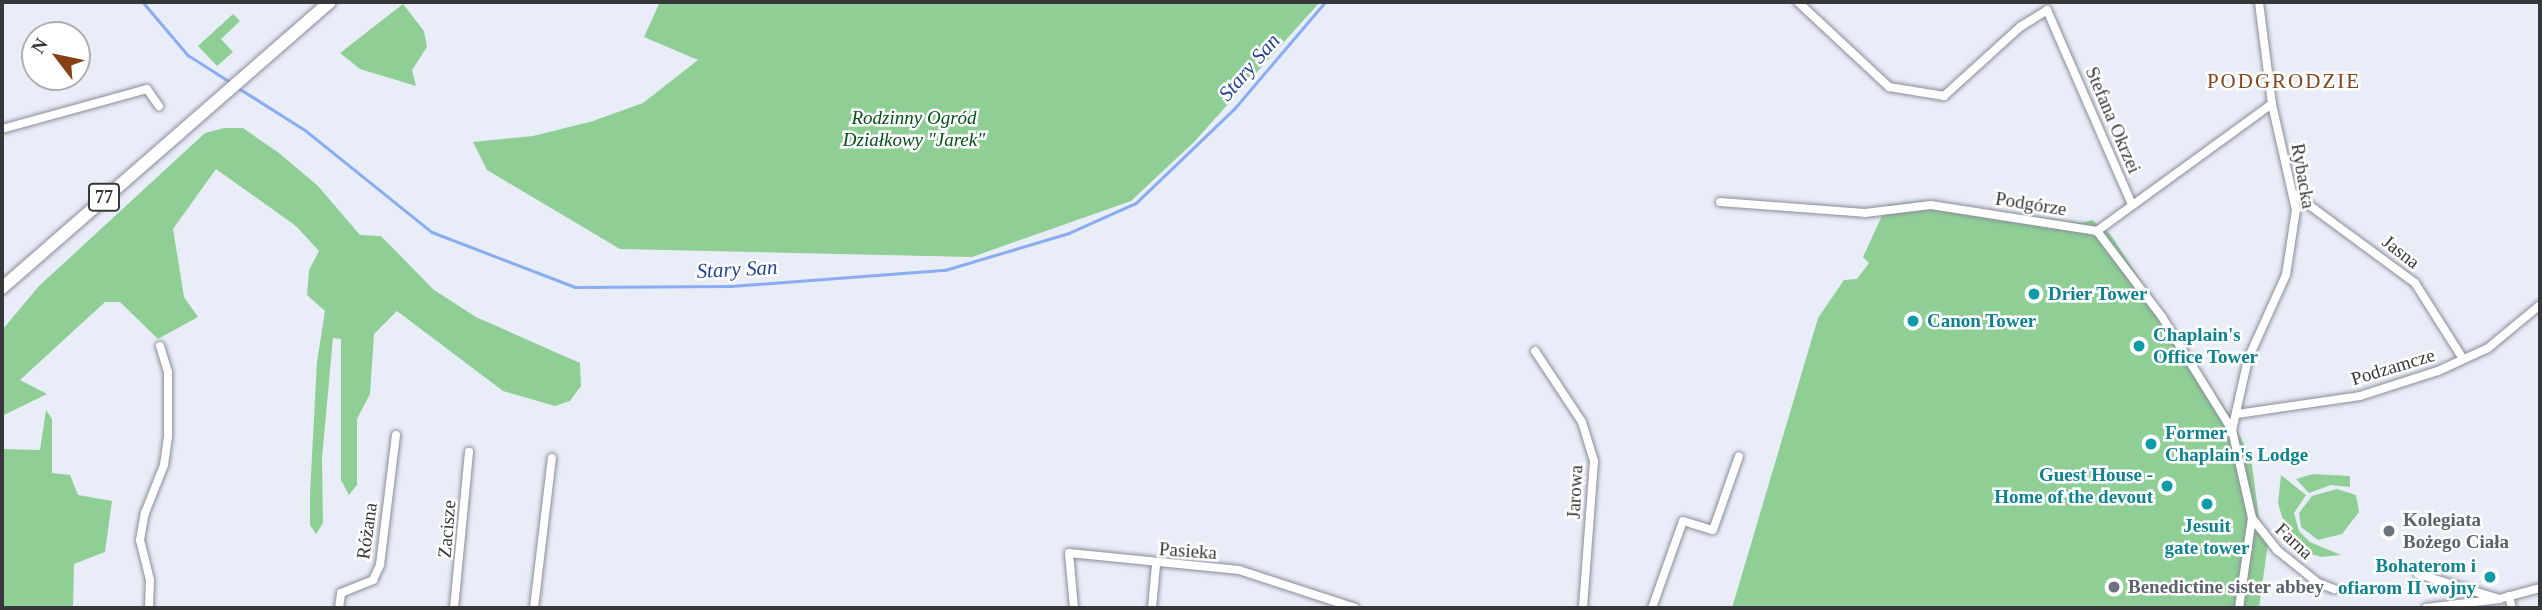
<!DOCTYPE html>
<html>
<head>
<meta charset="utf-8">
<style>
  body { margin:0 }
  #map { position:relative; width:2542px; height:610px; overflow:hidden; background:#e9edf8; font-family:"Times New Roman",serif }
  div>[style] { position:absolute }
  [style*='--x'] { left:calc(var(--x)*1px); top:calc(var(--y)*1px); width:calc(var(--w)*1px); rotate:calc(var(--a)*1deg) }
  .green>* { inset:0; background:#8fcf96 }
  .stream>* { height:2.5px; margin:-1.25px; padding:0 1.25px; transform-origin:1.25px; border-radius:1.25px; background:#8aacf1 }
  .roads { filter:drop-shadow(0 0 2px #8a8d98) drop-shadow(0 0 2px #8a8d98) }
  .street>* { height:8px; margin:-4px; padding:0 4px; transform-origin:4px; border-radius:4px; background:#fff }
  .primary>* { height:12px; margin:-6px; padding:0 6px; transform-origin:6px; border-radius:6px; background:#fff }
  .dots>* { width:19px; height:19px; translate:-50% -50%; box-sizing:border-box; border:4px solid #fff; border-radius:50% }
  span { translate:-50% -50%; white-space:nowrap; text-align:center; line-height:1.15; -webkit-text-stroke:5px #fff; paint-order:stroke }
  .shield-label span { padding:2px 5px; background:#fff; border:2px solid; border-radius:5px; -webkit-text-stroke-width:0 }
  .shield-label { font-size:18px; color:#36373b; font-weight:700 }
  .park-label { font-size:19px; color:#03501a; font-style:italic }
  .street-label { font-size:19px; color:#36373b }
  .culture-label { font-size:19px; color:#0d838f; font-weight:700 }
  .left { translate:0 -50%; text-align:left }
  .right { translate:-100% -50%; text-align:right }
  .worship-label { font-size:19px; color:#5b616d; font-weight:700 }
  .water-label { font-size:21px; color:#214392; font-style:italic }
  .neighbourhood-label { font-size:21px; color:#83441f; letter-spacing:2px }
  .frame { position:absolute; inset:0; border:4px solid #36373b; pointer-events:none }
  .north { position:absolute; left:21px; top:21px; width:70px; height:70px; box-sizing:border-box; background:#fff; border:2px solid #afafb1; border-radius:50%; rotate:302deg; font-size:19px; font-weight:700; line-height:28px; text-align:center; color:#36373b }
  .north::after { content:''; display:block; margin:auto; width:24px; height:32px; background:#854017; clip-path:polygon(50% 0,100% 100%,50% 72%,0 100%) }
</style>
</head>
<body>
<div id="map">
  <div class="green">
    <div style="clip-path:polygon(660px 2px,1320px 2px,1194px 142px,1131px 201px,972px 257px,620px 249px,487px 170px,473px 142px,533px 136px,593px 121px,643px 103px,698px 60px,644px 37px)"></div>
    <div style="clip-path:polygon(403px 4px,424px 31px,427px 47px,412px 70px,416px 86px,360px 69px,340px 53px)"></div>
    <div style="clip-path:polygon(233px 14px,240px 21px,221px 39px,233px 52px,217px 66px,198px 46px)"></div>
    <div style="clip-path:polygon(224px 128px,243px 128px,279px 153px,318px 186px,360px 235px,381px 236px,434px 290px,476px 317px,580px 363px,581px 386px,570px 401px,555px 406px,503px 391px,397px 311px,374px 334px,370px 394px,357px 419px,357px 485px,349px 495px,341px 480px,341px 339px,333px 338px,322px 458px,323px 523px,316px 534px,310px 525px,310px 493px,317px 362px,325px 311px,307px 295px,309px 270px,319px 251px,296px 226px,216px 169px,173px 229px,184px 297px,198px 317px,158px 339px,120px 302px,105px 302px,20px 380px,47px 394px,2px 416px,2px 330px,39px 286px,205px 133px)"></div>
    <div style="clip-path:polygon(1923px 201px,2082px 223px,2092px 220px,2110px 234px,2228px 413px,2251px 458px,2259px 518px,2269px 536px,2259px 608px,1732px 608px,1818px 318px,1844px 280px,1857px 279px,1869px 263px,1863px 257px,1887px 205px)"></div>
    <div style="clip-path:polygon(46px 410px,52px 419px,52px 473px,70px 475px,78px 495px,112px 501px,105px 552px,74px 564px,73px 608px,2px 608px,2px 449px,40px 450px)"></div>
    <div style="clip-path:polygon(2313px 474px,2350px 476px,2350px 487px,2331px 485px,2309px 493px,2296px 479px)"></div>
    <div style="clip-path:polygon(2281px 475px,2306px 495px,2294px 513px,2299px 531px,2310px 542px,2341px 555px,2321px 557px,2298px 550px,2289px 541px,2278px 503px)"></div>
    <div style="clip-path:polygon(2337px 489px,2356px 495px,2359px 512px,2342px 534px,2318px 540px,2301px 527px,2299px 513px,2312px 496px)"></div>
  </div>
  <div class="stream">
    <div style="--x:143;--y:2;--w:70;--a:49.7"></div>
    <div style="--x:188;--y:55;--w:52;--a:32.5"></div>
    <div style="--x:237;--y:87;--w:80;--a:32.3"></div>
    <div style="--x:305;--y:130;--w:163;--a:38.8"></div>
    <div style="--x:432;--y:232;--w:153;--a:21"></div>
    <div style="--x:575;--y:287;--w:156;--a:-0.4"></div>
    <div style="--x:731;--y:286;--w:215;--a:-4.3"></div>
    <div style="--x:945;--y:270;--w:129;--a:-16.6"></div>
    <div style="--x:1069;--y:233;--w:73;--a:-24.1"></div>
    <div style="--x:1136;--y:203;--w:136;--a:-43.8"></div>
    <div style="--x:1234;--y:109;--w:140;--a:-49.6"></div>
  </div>
  <div class="roads">
    <div class="street">
      <div style="--x:1798;--y:2;--w:125;--a:43"></div>
      <div style="--x:1889;--y:87;--w:56;--a:9.3"></div>
      <div style="--x:1944;--y:96;--w:103;--a:-42.2"></div>
      <div style="--x:2020;--y:27;--w:32;--a:-32"></div>
      <div style="--x:2047;--y:10;--w:210;--a:66.4"></div>
      <div style="--x:2;--y:129;--w:150;--a:-15.4"></div>
      <div style="--x:147;--y:89;--w:21;--a:55"></div>
      <div style="--x:2294;--y:194;--w:150;--a:36.3"></div>
      <div style="--x:2415;--y:283;--w:90;--a:57.7"></div>
      <div style="--x:1720;--y:202;--w:145;--a:4.3"></div>
      <div style="--x:1865;--y:213;--w:66;--a:-6.9"></div>
      <div style="--x:1931;--y:205;--w:168;--a:8.9"></div>
      <div style="--x:2097;--y:231;--w:108;--a:52.9"></div>
      <div style="--x:2162;--y:317;--w:133;--a:58.2"></div>
      <div style="--x:2097;--y:231;--w:216;--a:-36"></div>
      <div style="--x:1535;--y:351;--w:85;--a:56.5"></div>
      <div style="--x:1582;--y:422;--w:41;--a:72.9"></div>
      <div style="--x:1594;--y:461;--w:147;--a:94.3"></div>
      <div style="--x:2237;--y:414;--w:124;--a:-8.3"></div>
      <div style="--x:2360;--y:396;--w:82;--a:-17.8"></div>
      <div style="--x:2438;--y:371;--w:55;--a:-24.7"></div>
      <div style="--x:2488;--y:348;--w:67;--a:-39.6"></div>
      <div style="--x:2252;--y:518;--w:41;--a:52"></div>
      <div style="--x:2277;--y:550;--w:53;--a:38.8"></div>
      <div style="--x:2318;--y:583;--w:17;--a:21"></div>
      <div style="--x:2418;--y:574;--w:82;--a:17.1"></div>
      <div style="--x:2509;--y:596;--w:12;--a:76"></div>
      <div style="--x:149;--y:608;--w:28;--a:-88"></div>
      <div style="--x:150;--y:580;--w:41;--a:-104"></div>
      <div style="--x:140;--y:540;--w:27;--a:-80"></div>
      <div style="--x:145;--y:513;--w:52;--a:-68.4"></div>
      <div style="--x:164;--y:465;--w:29;--a:-82"></div>
      <div style="--x:168;--y:436;--w:64;--a:-90"></div>
      <div style="--x:168;--y:372;--w:27;--a:-107"></div>
      <div style="--x:339;--y:608;--w:15;--a:-82"></div>
      <div style="--x:341;--y:593;--w:35;--a:-22"></div>
      <div style="--x:373;--y:580;--w:17;--a:-65"></div>
      <div style="--x:380;--y:565;--w:131;--a:-83"></div>
      <div style="--x:454;--y:608;--w:157;--a:-84.5"></div>
      <div style="--x:534;--y:608;--w:151;--a:-83.2"></div>
      <div style="--x:1074;--y:608;--w:55;--a:-95.2"></div>
      <div style="--x:1069;--y:553;--w:171;--a:5.7"></div>
      <div style="--x:1239;--y:570;--w:122;--a:18.1"></div>
      <div style="--x:1152;--y:608;--w:43;--a:-84.7"></div>
      <div style="--x:1652;--y:608;--w:92;--a:-70.4"></div>
      <div style="--x:1683;--y:521;--w:31;--a:17"></div>
      <div style="--x:1713;--y:530;--w:78;--a:-70.6"></div>
      <div style="--x:2239;--y:608;--w:91;--a:-81.8"></div>
      <div style="--x:2252;--y:518;--w:90;--a:-102.8"></div>
      <div style="--x:2232;--y:430;--w:73;--a:-77.3"></div>
      <div style="--x:2248;--y:359;--w:92;--a:-65.7"></div>
      <div style="--x:2286;--y:275;--w:66;--a:-81.3"></div>
      <div style="--x:2296;--y:210;--w:109;--a:-102.8"></div>
      <div style="--x:2272;--y:104;--w:103;--a:-97.3"></div>
      <div style="--x:2426;--y:608;--w:74;--a:-7"></div>
      <div style="--x:2499;--y:599;--w:42;--a:-15"></div>
    </div>
    <div class="primary">
      <div style="--x:2;--y:288;--w:435;--a:-41.1"></div>
    </div>
  </div>
  <div class="dots">
    <div style="left:2034px;top:294px;background:#0f9aa8"></div>
    <div style="left:1913px;top:321px;background:#0f9aa8"></div>
    <div style="left:2139px;top:346px;background:#0f9aa8"></div>
    <div style="left:2151px;top:444px;background:#0f9aa8"></div>
    <div style="left:2167px;top:486px;background:#0f9aa8"></div>
    <div style="left:2207px;top:504px;background:#0f9aa8"></div>
    <div style="left:2389px;top:531px;background:#6b7280"></div>
    <div style="left:2490px;top:577px;background:#0f9aa8"></div>
    <div style="left:2114px;top:587px;background:#6b7280"></div>
  </div>
  <div class="shield-label">
    <span style="left:104px;top:197px">77</span>
  </div>
  <div class="park-label">
    <span style="left:914px;top:129px">Rodzinny Ogród<br>Działkowy "Jarek"</span>
  </div>
  <div class="street-label">
    <span style="left:2113px;top:120px;rotate:67deg">Stefana Okrzei</span>
    <span style="left:2303px;top:176px;rotate:80deg">Rybacka</span>
    <span style="left:2031px;top:204px;rotate:9deg">Podgórze</span>
    <span style="left:2401px;top:252px;rotate:38deg">Jasna</span>
    <span style="left:2393px;top:367px;rotate:-17deg">Podzamcze</span>
    <span style="left:1575px;top:492px;rotate:-87deg">Jarowa</span>
    <span style="left:447px;top:529px;rotate:-85deg">Zacisze</span>
    <span style="left:367px;top:531px;rotate:-82deg">Różana</span>
    <span style="left:2294px;top:541px;rotate:43deg">Farna</span>
    <span style="left:1188px;top:551px;rotate:4deg">Pasieka</span>
  </div>
  <div class="culture-label">
    <span class="left" style="left:2048px;top:294px">Drier Tower</span>
    <span class="left" style="left:1927px;top:321px">Canon Tower</span>
    <span class="left" style="left:2153px;top:346px">Chaplain's<br>Office Tower</span>
    <span class="left" style="left:2165px;top:444px">Former<br>Chaplain's Lodge</span>
    <span class="right" style="left:2153px;top:486px">Guest House -<br>Home of the devout</span>
    <span style="left:2207px;top:537px">Jesuit<br>gate tower</span>
    <span class="right" style="left:2476px;top:577px">Bohaterom i<br>ofiarom II wojny</span>
  </div>
  <div class="worship-label">
    <span class="left" style="left:2403px;top:531px">Kolegiata<br>Bożego Ciała</span>
    <span class="left" style="left:2128px;top:587px">Benedictine sister abbey</span>
  </div>
  <div class="water-label">
    <span style="left:1249px;top:67px;rotate:-49deg">Stary San</span>
    <span style="left:737px;top:269px;rotate:-3deg">Stary San</span>
  </div>
  <div class="neighbourhood-label">
    <span style="left:2284px;top:81px">PODGRODZIE</span>
  </div>
  <div class="frame"></div>
  <div class="north">N</div>
</div>
</body>
</html>
